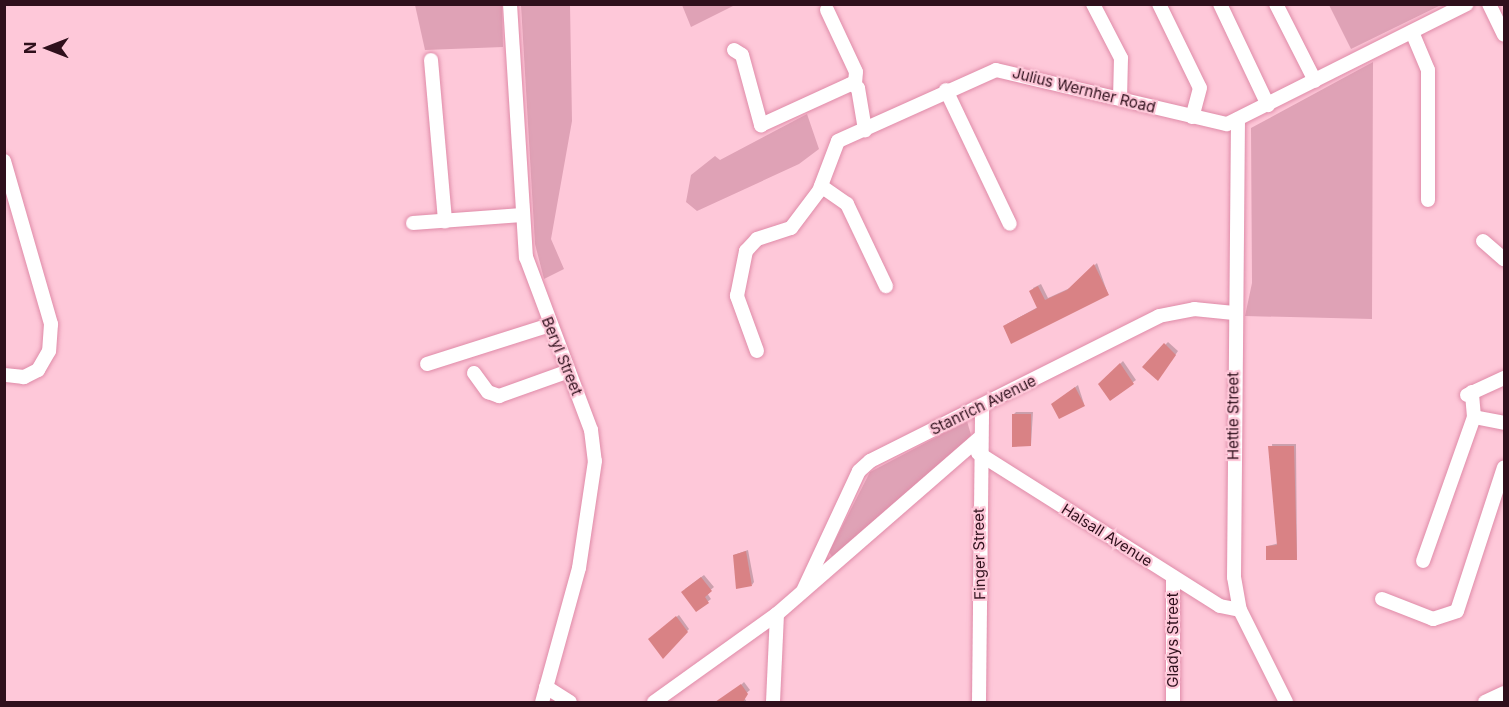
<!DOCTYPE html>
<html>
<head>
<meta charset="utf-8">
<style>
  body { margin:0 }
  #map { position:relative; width:1509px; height:707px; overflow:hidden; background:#fec8d9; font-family:Inter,sans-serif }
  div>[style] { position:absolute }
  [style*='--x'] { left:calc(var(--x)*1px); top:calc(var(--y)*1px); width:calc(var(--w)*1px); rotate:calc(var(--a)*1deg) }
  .green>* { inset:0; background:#dfa2b6 }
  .shadow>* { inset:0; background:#0003 }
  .building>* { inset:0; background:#d98285 }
  .roads { filter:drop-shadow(0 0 2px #df8ba8) drop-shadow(0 0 2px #df8ba8) }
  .minor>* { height:14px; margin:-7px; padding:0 7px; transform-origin:7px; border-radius:7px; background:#fff }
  span { translate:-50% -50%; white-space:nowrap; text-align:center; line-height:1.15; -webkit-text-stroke:4.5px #fec8d9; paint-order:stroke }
  .street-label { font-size:15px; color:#2f101c }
  .frame { position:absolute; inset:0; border:6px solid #2f101c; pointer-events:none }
  .north { position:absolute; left:18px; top:18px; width:60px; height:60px; -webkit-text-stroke:4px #fec8d9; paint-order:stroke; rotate:270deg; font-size:16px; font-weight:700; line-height:24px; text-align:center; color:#2f101c }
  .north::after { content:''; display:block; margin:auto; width:21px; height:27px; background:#2f101c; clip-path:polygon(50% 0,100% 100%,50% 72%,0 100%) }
</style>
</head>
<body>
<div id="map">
  <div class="green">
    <div style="clip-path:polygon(415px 5px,502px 5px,503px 47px,425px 50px)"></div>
    <div style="clip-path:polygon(521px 5px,570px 5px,572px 121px,551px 239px,564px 269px,544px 279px,535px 244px)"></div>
    <div style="clip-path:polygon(682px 5px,735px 5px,691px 27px)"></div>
    <div style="clip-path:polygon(1329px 5px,1441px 5px,1351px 49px)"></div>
    <div style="clip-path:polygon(1373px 62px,1372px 319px,1245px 316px,1252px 283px,1251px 128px)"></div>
    <div style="clip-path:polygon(807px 114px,819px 149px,799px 164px,697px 211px,686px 202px,691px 175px,715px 156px,720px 160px)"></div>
    <div style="clip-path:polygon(967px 421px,971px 435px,964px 444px,833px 558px,829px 552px,870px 472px)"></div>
  </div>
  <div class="shadow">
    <div style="clip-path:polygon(1097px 263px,1108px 294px,1012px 342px,1007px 324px,1038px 307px,1033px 288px,1041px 284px,1048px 298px,1072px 287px)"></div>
    <div style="clip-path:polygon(1168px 342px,1178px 351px,1160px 377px,1144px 367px)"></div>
    <div style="clip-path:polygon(1123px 361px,1136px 380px,1110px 399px,1100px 384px)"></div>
    <div style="clip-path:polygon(1078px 385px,1084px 404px,1056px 402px)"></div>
    <div style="clip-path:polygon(1016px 412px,1033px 412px,1031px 445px,1013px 415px)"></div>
    <div style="clip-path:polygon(1272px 444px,1296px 444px,1297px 558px,1268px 546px,1279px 543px)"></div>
    <div style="clip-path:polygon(748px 550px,754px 582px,752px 585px,734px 555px)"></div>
    <div style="clip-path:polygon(704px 575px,714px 587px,707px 593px,711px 599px,697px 610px,685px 589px)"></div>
    <div style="clip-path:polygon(679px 615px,689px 629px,663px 657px,653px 636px)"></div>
    <div style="clip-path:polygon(744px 682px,750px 690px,743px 696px,747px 702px,724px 702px)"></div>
  </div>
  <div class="building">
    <div style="clip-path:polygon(1094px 264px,1109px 295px,1011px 344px,1003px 326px,1037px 308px,1029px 291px,1038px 286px,1045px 300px,1067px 290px)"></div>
    <div style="clip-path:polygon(1164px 343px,1176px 355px,1158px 381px,1142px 367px)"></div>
    <div style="clip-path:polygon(1120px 363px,1134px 384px,1110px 401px,1098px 384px)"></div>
    <div style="clip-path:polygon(1075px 387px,1085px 406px,1059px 419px,1051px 404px)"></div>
    <div style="clip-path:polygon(1012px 414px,1031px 414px,1031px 446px,1012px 447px)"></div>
    <div style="clip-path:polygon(1268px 446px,1294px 446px,1297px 560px,1266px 560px,1266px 546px,1277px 545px)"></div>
    <div style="clip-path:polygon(746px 551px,752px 586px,736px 589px,733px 555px)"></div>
    <div style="clip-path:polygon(701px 577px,712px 591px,705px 597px,709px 603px,696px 612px,681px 592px)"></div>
    <div style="clip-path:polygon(676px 616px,688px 632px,663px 659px,648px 639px)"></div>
    <div style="clip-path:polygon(741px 684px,748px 694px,743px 702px,715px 702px)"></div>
  </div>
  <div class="roads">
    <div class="minor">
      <div style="--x:510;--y:4;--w:254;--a:86.4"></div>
      <div style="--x:526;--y:257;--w:185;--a:69.4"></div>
      <div style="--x:591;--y:430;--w:31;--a:83"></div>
      <div style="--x:595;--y:461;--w:108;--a:98.5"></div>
      <div style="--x:579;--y:568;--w:139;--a:105.4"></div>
      <div style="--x:1093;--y:4;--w:61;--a:62.6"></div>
      <div style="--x:1121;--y:58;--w:41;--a:91.4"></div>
      <div style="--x:1159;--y:4;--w:93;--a:64"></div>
      <div style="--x:1200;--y:88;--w:30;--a:105"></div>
      <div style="--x:1220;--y:4;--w:112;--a:64.6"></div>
      <div style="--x:1276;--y:4;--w:86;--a:63.1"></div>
      <div style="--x:1489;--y:4;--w:34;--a:64"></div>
      <div style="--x:827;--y:10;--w:68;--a:64.9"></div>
      <div style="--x:856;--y:72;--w:12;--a:95"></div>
      <div style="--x:1412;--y:32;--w:41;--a:67.2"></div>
      <div style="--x:1428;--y:70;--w:130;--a:90"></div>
      <div style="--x:734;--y:50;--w:9;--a:32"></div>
      <div style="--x:742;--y:55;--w:73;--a:74.8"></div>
      <div style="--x:761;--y:125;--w:99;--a:-24.5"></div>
      <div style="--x:851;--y:84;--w:8;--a:30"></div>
      <div style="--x:858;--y:88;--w:43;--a:80.5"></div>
      <div style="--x:431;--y:60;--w:162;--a:85"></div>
      <div style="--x:946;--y:90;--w:148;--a:64.5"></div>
      <div style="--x:1238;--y:119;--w:458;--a:90.5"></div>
      <div style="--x:1234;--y:577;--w:34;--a:80"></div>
      <div style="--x:1240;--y:610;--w:103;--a:63.4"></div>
      <div style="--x:4;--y:161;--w:170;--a:73.9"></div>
      <div style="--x:51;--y:324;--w:27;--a:94"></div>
      <div style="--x:49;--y:351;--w:22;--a:120"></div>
      <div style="--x:38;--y:370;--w:16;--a:153"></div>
      <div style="--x:24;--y:377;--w:20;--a:-174"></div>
      <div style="--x:821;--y:186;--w:32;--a:35"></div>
      <div style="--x:847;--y:204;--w:91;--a:64.6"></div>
      <div style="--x:413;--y:223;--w:109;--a:-4.2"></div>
      <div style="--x:1483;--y:241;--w:28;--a:41"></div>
      <div style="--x:757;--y:351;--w:59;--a:-110"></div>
      <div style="--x:737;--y:296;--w:46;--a:-78.7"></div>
      <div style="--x:746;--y:251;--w:16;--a:-47"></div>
      <div style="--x:757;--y:239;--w:36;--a:-18"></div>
      <div style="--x:791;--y:228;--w:46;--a:-52.9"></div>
      <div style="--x:819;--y:191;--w:53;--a:-69.2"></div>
      <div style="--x:838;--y:141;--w:173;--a:-24.2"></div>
      <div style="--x:996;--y:70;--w:237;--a:13.2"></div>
      <div style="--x:1227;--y:124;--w:268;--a:-26.6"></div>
      <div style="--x:427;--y:364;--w:129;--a:-17.6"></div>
      <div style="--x:474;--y:373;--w:24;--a:54"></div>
      <div style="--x:488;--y:392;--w:12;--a:20"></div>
      <div style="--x:499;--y:396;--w:74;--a:-19.7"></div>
      <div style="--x:1467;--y:395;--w:41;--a:-24.7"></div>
      <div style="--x:1474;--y:417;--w:31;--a:11"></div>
      <div style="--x:978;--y:453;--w:286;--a:32.3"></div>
      <div style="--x:1220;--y:606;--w:20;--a:11"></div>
      <div style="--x:1423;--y:561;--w:153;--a:-70.5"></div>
      <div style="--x:1474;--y:417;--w:25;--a:-95"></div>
      <div style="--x:803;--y:591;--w:132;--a:-65"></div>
      <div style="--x:859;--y:471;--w:15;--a:-42"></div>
      <div style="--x:870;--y:461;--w:323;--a:-26.6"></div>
      <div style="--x:1159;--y:316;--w:36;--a:-11"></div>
      <div style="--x:1194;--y:309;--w:40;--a:5.7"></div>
      <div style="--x:1382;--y:599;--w:55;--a:21.4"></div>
      <div style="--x:1433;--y:619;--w:25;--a:-18"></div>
      <div style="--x:1457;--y:611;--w:151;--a:-71.9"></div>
      <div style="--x:546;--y:687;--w:28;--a:32"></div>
      <div style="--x:654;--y:702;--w:151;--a:-35.6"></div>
      <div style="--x:777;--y:614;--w:267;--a:-41"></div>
      <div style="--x:773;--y:702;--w:88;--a:-87.4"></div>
      <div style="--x:979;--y:702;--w:296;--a:-89.4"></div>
      <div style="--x:1173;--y:702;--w:125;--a:-90"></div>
      <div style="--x:1485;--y:702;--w:21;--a:-25"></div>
    </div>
  </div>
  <div class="street-label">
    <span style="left:1084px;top:90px;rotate:14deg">Julius Wernher Road</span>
    <span style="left:562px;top:356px;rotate:68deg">Beryl Street</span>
    <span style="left:983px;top:405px;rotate:-26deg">Stanrich Avenue</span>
    <span style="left:1233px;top:416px;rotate:-90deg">Hettie Street</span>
    <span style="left:1107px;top:535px;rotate:32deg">Halsall Avenue</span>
    <span style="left:979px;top:554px;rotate:-91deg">Finger Street</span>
    <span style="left:1173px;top:640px;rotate:-90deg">Gladys Street</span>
  </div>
  <div class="frame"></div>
  <div class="north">N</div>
</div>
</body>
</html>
